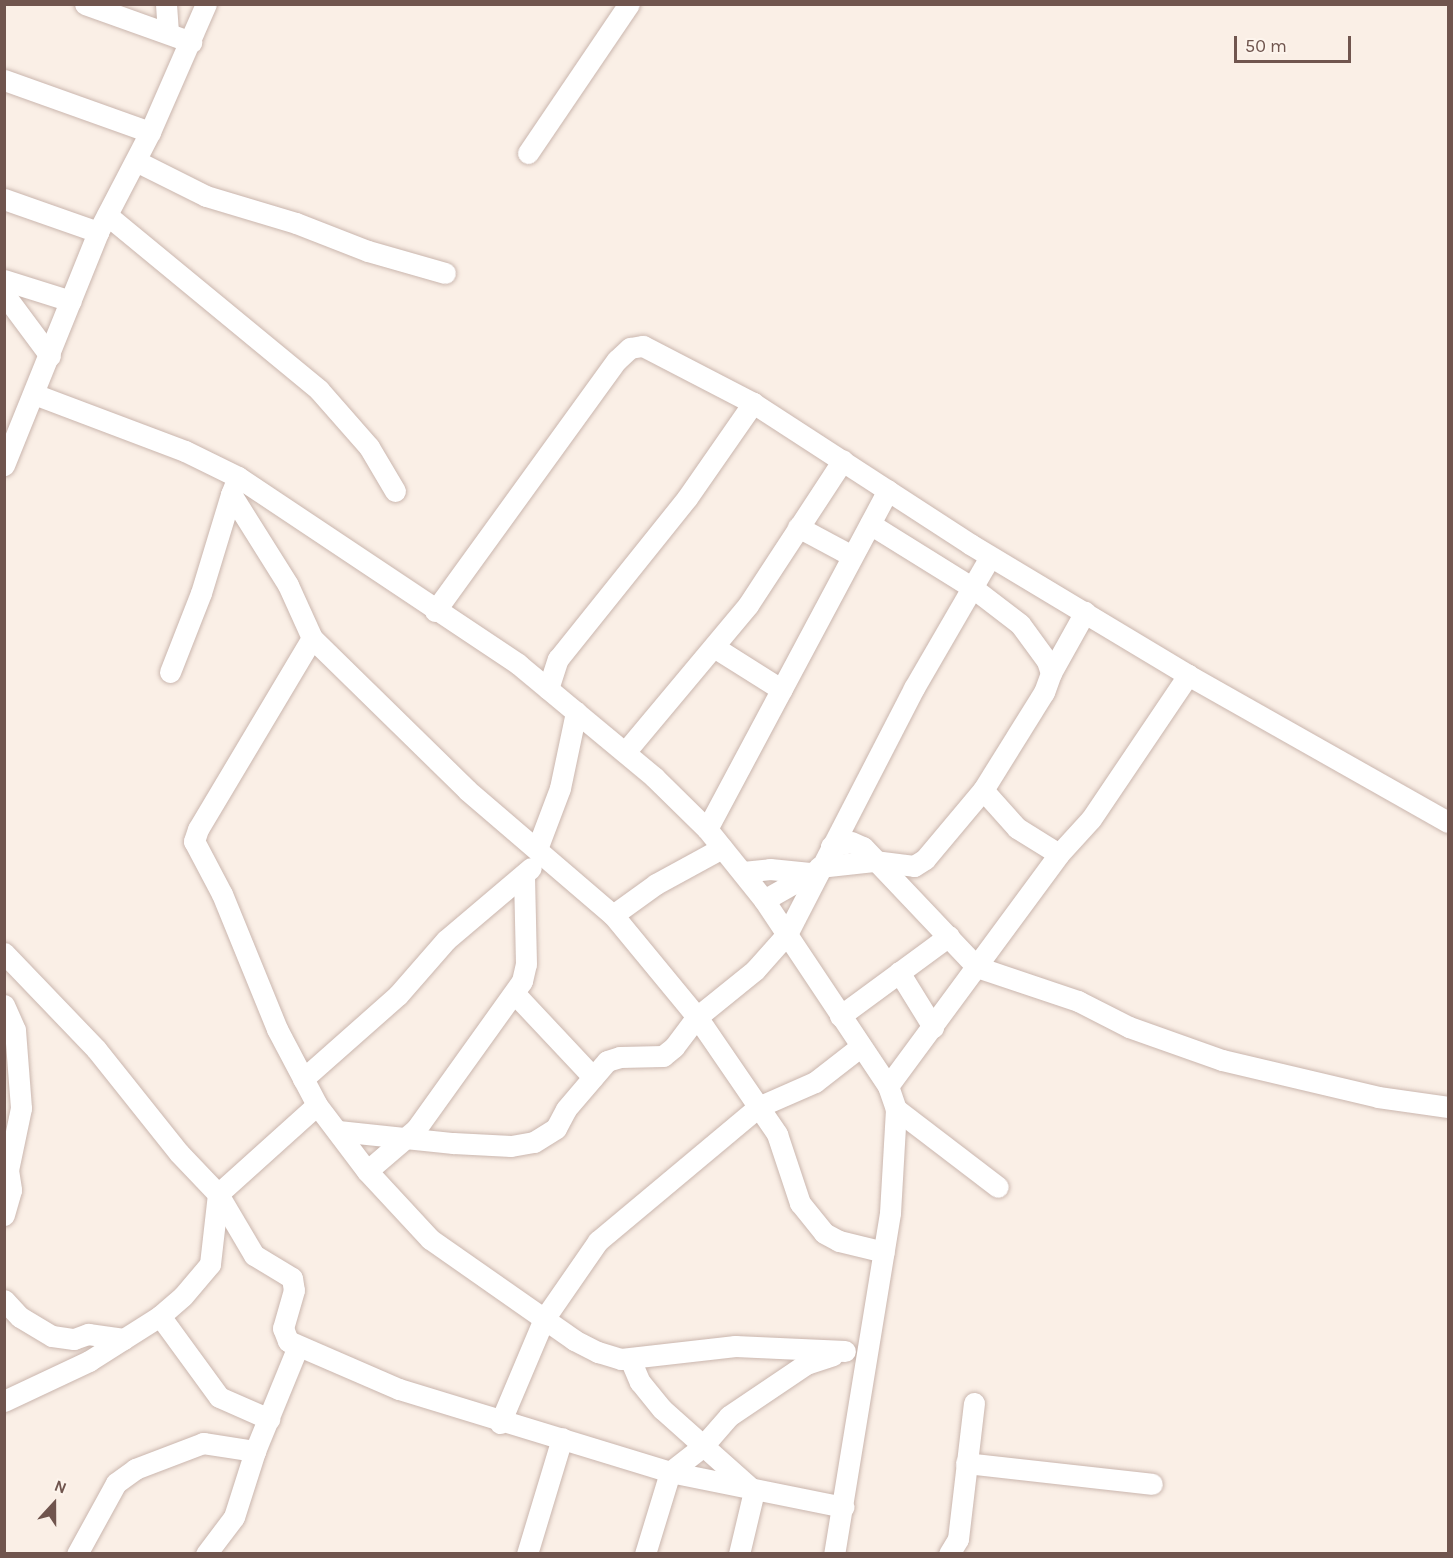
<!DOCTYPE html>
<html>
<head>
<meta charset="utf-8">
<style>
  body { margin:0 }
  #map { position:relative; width:1453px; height:1558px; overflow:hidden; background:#faefe6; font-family:Karla,sans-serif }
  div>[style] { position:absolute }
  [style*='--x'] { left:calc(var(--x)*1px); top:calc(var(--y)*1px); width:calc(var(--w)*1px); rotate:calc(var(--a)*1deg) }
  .roads { filter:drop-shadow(0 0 2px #cab6ae) drop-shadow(0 0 2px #cab6ae) }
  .minor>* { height:21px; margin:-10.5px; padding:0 10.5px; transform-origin:10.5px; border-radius:10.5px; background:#fff }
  span { translate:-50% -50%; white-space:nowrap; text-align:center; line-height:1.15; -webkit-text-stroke:6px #fdf4ec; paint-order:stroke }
  .frame { position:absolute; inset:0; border:6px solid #70554e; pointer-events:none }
  .north { position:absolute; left:24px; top:1474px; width:60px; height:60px; -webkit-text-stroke:4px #fdf4ec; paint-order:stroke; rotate:21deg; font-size:16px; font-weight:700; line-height:24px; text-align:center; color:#70554e }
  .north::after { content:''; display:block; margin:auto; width:21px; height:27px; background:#70554e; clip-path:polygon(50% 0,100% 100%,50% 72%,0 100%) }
  .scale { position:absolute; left:1234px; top:36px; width:117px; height:27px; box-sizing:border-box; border:3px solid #70554e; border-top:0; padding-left:8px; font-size:18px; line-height:21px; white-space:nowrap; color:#70554e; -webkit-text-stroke:4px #fdf4ec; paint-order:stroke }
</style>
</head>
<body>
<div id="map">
  <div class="roads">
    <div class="minor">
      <div style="--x:85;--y:4;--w:113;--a:19.7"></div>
      <div style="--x:166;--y:4;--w:29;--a:86"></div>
      <div style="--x:4;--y:80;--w:155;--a:19.6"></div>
      <div style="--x:528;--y:153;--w:180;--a:-55.9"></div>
      <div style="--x:136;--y:161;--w:78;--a:26.6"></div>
      <div style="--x:206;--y:196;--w:94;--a:16.7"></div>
      <div style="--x:296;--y:223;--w:77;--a:21.3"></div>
      <div style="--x:368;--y:251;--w:80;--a:15.9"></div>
      <div style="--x:4;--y:199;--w:100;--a:19.3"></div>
      <div style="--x:107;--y:215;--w:275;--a:39.5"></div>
      <div style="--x:319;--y:390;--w:76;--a:48.7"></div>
      <div style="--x:369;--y:447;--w:51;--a:59.4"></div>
      <div style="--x:4;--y:280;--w:70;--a:17.4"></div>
      <div style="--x:4;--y:294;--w:77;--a:53.4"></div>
      <div style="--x:34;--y:394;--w:161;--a:20.7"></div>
      <div style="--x:185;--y:451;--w:59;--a:26.1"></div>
      <div style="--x:238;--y:477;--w:337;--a:33.7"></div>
      <div style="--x:518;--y:664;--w:177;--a:39.7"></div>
      <div style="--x:654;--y:777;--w:74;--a:44.5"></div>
      <div style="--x:707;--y:829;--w:91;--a:51.2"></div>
      <div style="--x:764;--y:900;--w:224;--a:56.3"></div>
      <div style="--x:888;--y:1086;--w:24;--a:71"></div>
      <div style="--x:896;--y:1109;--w:104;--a:93.3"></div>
      <div style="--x:890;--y:1213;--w:346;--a:99.3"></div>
      <div style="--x:4;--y:465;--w:251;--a:-68"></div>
      <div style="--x:98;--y:232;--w:113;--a:-62.5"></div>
      <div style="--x:150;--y:132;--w:140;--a:-66.4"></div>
      <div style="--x:238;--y:477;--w:18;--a:112"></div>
      <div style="--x:231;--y:494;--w:107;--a:57.9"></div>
      <div style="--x:288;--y:585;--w:58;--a:65.6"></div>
      <div style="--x:312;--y:638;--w:217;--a:44.4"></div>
      <div style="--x:467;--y:790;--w:192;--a:40.6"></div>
      <div style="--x:613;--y:915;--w:132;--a:50.5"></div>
      <div style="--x:697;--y:1017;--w:142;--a:55.6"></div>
      <div style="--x:777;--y:1134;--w:73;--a:71.6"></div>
      <div style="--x:800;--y:1203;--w:38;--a:51"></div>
      <div style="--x:824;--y:1233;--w:17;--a:28"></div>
      <div style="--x:839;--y:1241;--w:46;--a:13.7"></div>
      <div style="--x:870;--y:524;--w:121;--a:31.9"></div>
      <div style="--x:973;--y:588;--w:59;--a:37.5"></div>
      <div style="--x:1020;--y:624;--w:46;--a:53.9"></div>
      <div style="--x:1047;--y:661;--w:13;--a:72"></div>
      <div style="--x:1051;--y:673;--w:20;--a:110"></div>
      <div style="--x:1044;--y:692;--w:115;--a:121.9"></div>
      <div style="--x:798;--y:527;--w:61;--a:28.2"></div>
      <div style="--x:435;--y:611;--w:310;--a:-54.1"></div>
      <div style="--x:617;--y:360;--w:18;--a:-43"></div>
      <div style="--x:630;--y:348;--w:13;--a:-9"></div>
      <div style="--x:643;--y:346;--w:124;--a:27.4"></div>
      <div style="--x:753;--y:403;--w:259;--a:33"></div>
      <div style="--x:970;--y:544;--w:254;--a:31"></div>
      <div style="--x:1188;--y:675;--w:299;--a:29.5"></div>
      <div style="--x:312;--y:638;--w:222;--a:120.8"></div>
      <div style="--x:198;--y:829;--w:13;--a:108"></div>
      <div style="--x:194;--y:841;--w:60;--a:62.2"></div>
      <div style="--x:222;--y:894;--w:146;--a:67.8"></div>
      <div style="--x:277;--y:1029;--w:86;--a:62.2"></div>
      <div style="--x:317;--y:1105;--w:83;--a:52.9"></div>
      <div style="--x:367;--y:1171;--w:93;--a:47.2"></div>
      <div style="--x:430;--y:1239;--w:176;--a:35"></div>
      <div style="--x:574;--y:1340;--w:27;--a:27"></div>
      <div style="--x:598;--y:1352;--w:24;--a:17"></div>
      <div style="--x:621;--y:1359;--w:115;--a:-6.5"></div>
      <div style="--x:735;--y:1346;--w:110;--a:2.6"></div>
      <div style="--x:714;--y:647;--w:80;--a:32.3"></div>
      <div style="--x:170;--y:672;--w:85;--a:-68.6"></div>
      <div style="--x:201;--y:593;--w:103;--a:-73.1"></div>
      <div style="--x:1051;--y:673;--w:70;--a:-60.9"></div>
      <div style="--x:548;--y:689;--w:32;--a:-72"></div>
      <div style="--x:558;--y:659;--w:206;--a:-51.3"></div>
      <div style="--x:687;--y:498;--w:116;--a:-55.2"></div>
      <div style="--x:626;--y:751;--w:190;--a:-50.1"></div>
      <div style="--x:748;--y:605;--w:173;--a:-56.8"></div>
      <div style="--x:707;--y:829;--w:384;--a:-61.9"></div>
      <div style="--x:831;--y:846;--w:20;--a:-11"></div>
      <div style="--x:851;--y:842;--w:13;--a:23"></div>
      <div style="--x:863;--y:847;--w:166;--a:46.5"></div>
      <div style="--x:977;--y:967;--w:107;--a:18.6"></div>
      <div style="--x:1078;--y:1001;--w:57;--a:27"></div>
      <div style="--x:1129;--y:1027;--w:99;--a:19.5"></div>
      <div style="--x:1222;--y:1060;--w:160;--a:13.3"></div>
      <div style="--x:1378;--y:1097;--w:71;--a:8.1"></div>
      <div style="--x:537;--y:849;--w:65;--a:-69.3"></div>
      <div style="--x:560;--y:788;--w:78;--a:-78.1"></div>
      <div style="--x:819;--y:867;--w:55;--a:-6.2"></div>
      <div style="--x:874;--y:861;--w:40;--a:7.1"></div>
      <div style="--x:914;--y:866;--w:13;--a:-32"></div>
      <div style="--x:925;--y:859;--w:90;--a:-50"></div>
      <div style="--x:983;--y:790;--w:51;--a:48.2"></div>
      <div style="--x:1017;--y:828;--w:49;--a:31.8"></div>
      <div style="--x:743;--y:872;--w:27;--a:-6"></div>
      <div style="--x:770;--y:869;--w:40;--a:5.7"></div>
      <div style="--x:764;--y:900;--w:59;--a:-29.6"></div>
      <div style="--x:613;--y:915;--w:53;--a:-35.8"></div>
      <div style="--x:656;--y:884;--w:75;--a:-28.6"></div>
      <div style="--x:4;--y:953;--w:133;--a:46.2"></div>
      <div style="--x:96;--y:1049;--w:133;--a:51.4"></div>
      <div style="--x:179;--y:1153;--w:57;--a:46.4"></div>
      <div style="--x:218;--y:1194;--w:71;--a:59.5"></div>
      <div style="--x:254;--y:1255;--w:44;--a:31.2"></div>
      <div style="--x:292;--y:1278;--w:12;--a:81"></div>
      <div style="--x:294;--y:1290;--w:40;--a:106"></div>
      <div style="--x:283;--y:1328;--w:14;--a:69"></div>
      <div style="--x:288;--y:1341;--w:121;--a:23.4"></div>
      <div style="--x:399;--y:1389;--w:283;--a:17"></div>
      <div style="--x:670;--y:1472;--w:41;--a:-38"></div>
      <div style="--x:702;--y:1447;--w:41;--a:-48.9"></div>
      <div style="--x:729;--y:1416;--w:93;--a:-34"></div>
      <div style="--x:806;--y:1364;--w:28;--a:-18"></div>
      <div style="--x:899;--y:972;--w:65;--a:58.3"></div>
      <div style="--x:515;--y:994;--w:114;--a:46.8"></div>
      <div style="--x:4;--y:1005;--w:27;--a:66"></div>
      <div style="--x:15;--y:1030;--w:78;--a:85.6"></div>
      <div style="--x:21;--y:1108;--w:63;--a:101.8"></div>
      <div style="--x:8;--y:1170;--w:20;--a:81"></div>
      <div style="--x:11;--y:1190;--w:26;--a:106"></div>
      <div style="--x:840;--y:1016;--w:135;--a:-36.3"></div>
      <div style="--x:303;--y:1079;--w:127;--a:-41.5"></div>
      <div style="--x:398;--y:995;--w:73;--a:-48.9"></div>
      <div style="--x:446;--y:940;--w:111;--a:-40.3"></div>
      <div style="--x:888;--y:1086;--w:288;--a:-53.6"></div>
      <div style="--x:1059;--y:854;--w:47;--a:-47.6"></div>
      <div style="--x:1091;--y:819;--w:174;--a:-56"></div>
      <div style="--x:896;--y:1109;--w:128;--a:37.4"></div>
      <div style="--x:338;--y:1131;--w:116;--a:6"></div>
      <div style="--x:453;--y:1143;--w:58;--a:3"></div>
      <div style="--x:511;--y:1146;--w:23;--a:-10"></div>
      <div style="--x:534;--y:1142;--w:26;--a:-32"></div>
      <div style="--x:556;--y:1128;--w:21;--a:-62"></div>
      <div style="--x:566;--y:1109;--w:63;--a:-49.5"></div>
      <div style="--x:607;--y:1061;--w:14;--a:-17"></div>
      <div style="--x:620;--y:1057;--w:43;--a:-1.3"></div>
      <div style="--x:663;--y:1056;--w:14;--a:-39"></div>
      <div style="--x:674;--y:1047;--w:38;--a:-53"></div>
      <div style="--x:697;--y:1017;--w:75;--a:-39"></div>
      <div style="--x:755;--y:970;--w:48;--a:-48.4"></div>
      <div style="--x:787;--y:934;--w:277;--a:-62.7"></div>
      <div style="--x:914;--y:688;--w:151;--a:-59.9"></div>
      <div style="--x:367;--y:1171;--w:65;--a:-40.6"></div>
      <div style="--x:416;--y:1129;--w:182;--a:-54.4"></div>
      <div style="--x:522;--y:981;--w:17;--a:-77"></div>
      <div style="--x:526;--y:964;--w:89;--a:-91.3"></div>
      <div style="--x:4;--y:1300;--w:23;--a:47"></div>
      <div style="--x:20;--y:1317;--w:37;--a:31"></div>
      <div style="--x:52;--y:1336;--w:22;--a:8"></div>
      <div style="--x:74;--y:1339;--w:15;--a:-20"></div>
      <div style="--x:88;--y:1334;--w:36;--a:8"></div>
      <div style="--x:160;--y:1316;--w:100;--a:53.9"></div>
      <div style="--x:219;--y:1397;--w:55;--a:23.7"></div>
      <div style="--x:630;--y:1359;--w:25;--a:67"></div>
      <div style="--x:640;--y:1382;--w:35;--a:51"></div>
      <div style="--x:662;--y:1409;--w:123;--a:41.7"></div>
      <div style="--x:754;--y:1491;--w:65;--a:103.4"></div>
      <div style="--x:4;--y:1401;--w:94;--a:-25.2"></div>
      <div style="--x:89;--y:1361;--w:84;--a:-32.4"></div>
      <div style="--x:160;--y:1316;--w:30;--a:-41"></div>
      <div style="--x:183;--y:1296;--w:42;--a:-49.8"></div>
      <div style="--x:210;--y:1264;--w:70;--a:-83.5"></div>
      <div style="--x:218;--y:1194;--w:133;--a:-42"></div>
      <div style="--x:500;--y:1423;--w:113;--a:-67.1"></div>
      <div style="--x:544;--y:1319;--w:95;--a:-55.3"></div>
      <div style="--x:598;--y:1241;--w:209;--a:-39.9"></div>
      <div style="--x:758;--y:1107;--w:62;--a:-23.7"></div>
      <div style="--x:815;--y:1082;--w:57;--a:-37.9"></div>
      <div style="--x:966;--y:1463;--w:187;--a:6.4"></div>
      <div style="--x:77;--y:1554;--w:81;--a:-61.2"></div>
      <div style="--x:116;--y:1483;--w:24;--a:-36"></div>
      <div style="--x:135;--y:1469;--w:73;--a:-20.9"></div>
      <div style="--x:203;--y:1443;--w:53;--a:8.7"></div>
      <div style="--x:206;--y:1554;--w:46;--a:-52.9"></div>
      <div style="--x:234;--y:1517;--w:69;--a:-72.3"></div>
      <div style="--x:255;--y:1451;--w:113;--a:-67.7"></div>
      <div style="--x:527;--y:1554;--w:121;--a:-73.2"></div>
      <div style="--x:645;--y:1554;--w:86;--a:-73"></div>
      <div style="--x:670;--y:1472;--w:177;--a:11.4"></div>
      <div style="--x:949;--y:1554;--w:17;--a:-59"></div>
      <div style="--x:958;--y:1539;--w:137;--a:-83.3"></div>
    </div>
  </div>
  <div class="frame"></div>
  <div class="north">N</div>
  <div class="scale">50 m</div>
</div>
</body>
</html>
